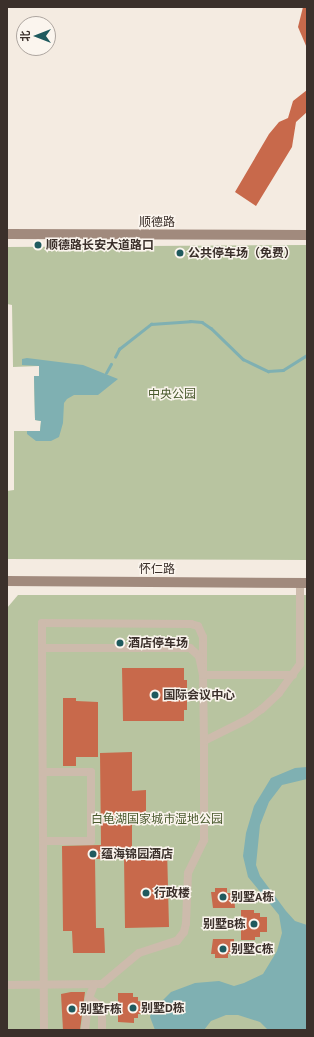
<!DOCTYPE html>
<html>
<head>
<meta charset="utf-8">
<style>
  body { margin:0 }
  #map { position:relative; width:314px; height:1037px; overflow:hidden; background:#f4ebe1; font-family:"PT Sans","Noto Sans SC",sans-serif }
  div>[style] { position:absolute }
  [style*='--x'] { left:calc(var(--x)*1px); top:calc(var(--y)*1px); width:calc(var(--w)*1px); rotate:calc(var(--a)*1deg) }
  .green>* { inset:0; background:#b8c4a0 }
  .water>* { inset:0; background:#7fb0b2 }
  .stream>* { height:2.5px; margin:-1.25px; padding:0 1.25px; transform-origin:1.25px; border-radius:1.25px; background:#7fb0b2 }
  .building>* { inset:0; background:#c8694b }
  .street>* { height:8px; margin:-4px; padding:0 4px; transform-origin:4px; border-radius:4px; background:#cdbbac }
  .secondary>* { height:10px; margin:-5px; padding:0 5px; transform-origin:5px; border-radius:5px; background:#a18a7d }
  .dots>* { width:11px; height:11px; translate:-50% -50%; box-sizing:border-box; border:2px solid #fbf5ee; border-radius:50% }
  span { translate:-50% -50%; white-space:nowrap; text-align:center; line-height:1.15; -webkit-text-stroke:3px #fbf5ee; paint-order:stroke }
  .street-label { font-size:12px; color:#3b302b }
  .poi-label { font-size:12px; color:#3b302b; font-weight:700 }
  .left { translate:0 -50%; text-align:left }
  .right { translate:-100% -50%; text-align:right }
  .park-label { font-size:12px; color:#4a5a2e }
  .frame { position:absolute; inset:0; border:8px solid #3b302b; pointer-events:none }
  .north { position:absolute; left:16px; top:16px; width:40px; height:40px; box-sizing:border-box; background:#fbf5ee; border:1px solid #aea6a0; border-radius:50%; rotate:270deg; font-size:11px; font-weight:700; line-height:16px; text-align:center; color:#3b302b }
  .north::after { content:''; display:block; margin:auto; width:14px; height:18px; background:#1f5a5e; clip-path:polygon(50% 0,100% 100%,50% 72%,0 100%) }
</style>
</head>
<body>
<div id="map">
  <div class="green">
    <div style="clip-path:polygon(307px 245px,307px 560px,7px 559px,7px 491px,14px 490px,14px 431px,40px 431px,41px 421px,35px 420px,34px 376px,39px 376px,39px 366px,13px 367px,12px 305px,7px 304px,7px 247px)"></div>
    <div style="clip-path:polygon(18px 595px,307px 595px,307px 1030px,7px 1030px,7px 608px)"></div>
  </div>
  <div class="water">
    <div style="clip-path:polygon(27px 358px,83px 365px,118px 379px,98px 395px,74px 395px,67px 399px,64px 403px,63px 423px,59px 437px,51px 441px,36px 441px,27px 434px,27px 431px,40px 431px,41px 421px,35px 420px,34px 376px,39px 376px,39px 366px,22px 365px,22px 359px)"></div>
    <div style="clip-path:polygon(307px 767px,307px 779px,282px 785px,269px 802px,260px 825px,256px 865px,260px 876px,286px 911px,295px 921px,307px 925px,307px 1030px,268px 1030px,260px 1022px,238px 1015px,226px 1015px,211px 1021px,204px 1030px,155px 1030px,150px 1017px,151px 1012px,171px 992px,195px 983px,219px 981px,234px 986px,244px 983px,263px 974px,277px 951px,282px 933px,279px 915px,248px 877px,243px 856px,246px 833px,254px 806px,271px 778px,295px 768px)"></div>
  </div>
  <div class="stream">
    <div style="--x:115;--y:357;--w:9;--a:-63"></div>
    <div style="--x:119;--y:349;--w:41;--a:-38"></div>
    <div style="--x:151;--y:324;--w:39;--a:-4"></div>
    <div style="--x:190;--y:321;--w:12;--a:5"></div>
    <div style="--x:202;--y:322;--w:11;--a:34"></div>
    <div style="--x:211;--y:328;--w:45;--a:44.1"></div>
    <div style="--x:243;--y:359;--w:28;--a:26"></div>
    <div style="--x:268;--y:371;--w:15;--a:-4"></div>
    <div style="--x:283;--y:370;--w:28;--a:-32"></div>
    <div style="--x:106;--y:373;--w:10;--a:-61"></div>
  </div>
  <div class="building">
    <div style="clip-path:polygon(303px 7px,307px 7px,307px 48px,298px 27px)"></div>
    <div style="clip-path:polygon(307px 90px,307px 112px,296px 122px,292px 147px,256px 206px,235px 192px,269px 134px,279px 122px,288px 118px,293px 101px)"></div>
    <div style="clip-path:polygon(122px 668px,184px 668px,184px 680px,187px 680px,187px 710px,184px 710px,184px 721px,123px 721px)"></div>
    <div style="clip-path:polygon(63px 698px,76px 698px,76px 701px,98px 702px,98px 757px,76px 757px,76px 766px,63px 766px)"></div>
    <div style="clip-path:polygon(132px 752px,132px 791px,146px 790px,146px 819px,132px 819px,132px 849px,167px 848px,169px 927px,125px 928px,124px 858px,95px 859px,96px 928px,104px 928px,105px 953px,73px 953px,72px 931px,63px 931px,62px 846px,101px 845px,100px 753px)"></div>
    <div style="clip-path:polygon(215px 888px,227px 888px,227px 893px,234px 893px,235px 908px,213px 908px,211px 892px,215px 892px)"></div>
    <div style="clip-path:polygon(241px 910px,254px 910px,254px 913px,260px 913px,260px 917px,267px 917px,267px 932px,260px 932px,260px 937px,255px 937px,255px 940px,241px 940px)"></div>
    <div style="clip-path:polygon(213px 939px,234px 939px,234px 954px,228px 954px,228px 958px,215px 958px,215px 954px,211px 954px)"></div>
    <div style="clip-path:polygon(71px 992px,85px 992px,80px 1030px,63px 1030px,61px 994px)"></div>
    <div style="clip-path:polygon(118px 993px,133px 993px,133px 997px,138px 997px,138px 1001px,149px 1003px,149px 1014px,138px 1014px,138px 1018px,134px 1018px,134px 1023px,118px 1022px)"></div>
  </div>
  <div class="street">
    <div style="--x:42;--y:648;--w:382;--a:89.7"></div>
    <div style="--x:203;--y:675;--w:90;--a:0"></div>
    <div style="--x:204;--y:741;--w:49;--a:-26.6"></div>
    <div style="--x:248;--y:719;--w:17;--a:-36"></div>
    <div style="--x:262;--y:709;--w:23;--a:-43"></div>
    <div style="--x:279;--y:693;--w:36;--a:-54"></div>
    <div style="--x:300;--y:664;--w:81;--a:-90"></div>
    <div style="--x:43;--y:772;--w:48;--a:0"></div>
    <div style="--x:91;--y:772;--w:69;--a:90"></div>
    <div style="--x:91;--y:841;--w:48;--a:180"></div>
    <div style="--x:7;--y:985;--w:95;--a:-0.6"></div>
    <div style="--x:102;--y:984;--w:48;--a:-40"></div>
    <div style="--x:139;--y:953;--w:40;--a:-18"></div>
    <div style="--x:177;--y:941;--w:11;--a:-52"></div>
    <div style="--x:184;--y:932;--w:9;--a:-77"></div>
    <div style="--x:186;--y:923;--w:50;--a:-87.7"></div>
    <div style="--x:188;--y:873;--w:37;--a:-64"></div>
    <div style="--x:204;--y:840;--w:99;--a:-90"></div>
    <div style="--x:204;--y:741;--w:66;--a:-90.9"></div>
    <div style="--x:203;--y:675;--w:38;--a:-90"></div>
    <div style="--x:203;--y:637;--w:12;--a:-114"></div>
    <div style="--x:198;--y:626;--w:7;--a:-164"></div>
    <div style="--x:191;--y:624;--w:149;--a:-179.6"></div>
    <div style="--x:42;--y:623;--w:25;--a:90"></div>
    <div style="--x:42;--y:648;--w:148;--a:0"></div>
    <div style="--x:190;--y:648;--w:12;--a:42"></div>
    <div style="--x:199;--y:656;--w:19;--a:78"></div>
    <div style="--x:89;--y:998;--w:16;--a:35"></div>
    <div style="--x:102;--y:1007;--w:23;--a:90"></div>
    <div style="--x:85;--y:1030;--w:32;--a:-83"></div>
    <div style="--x:89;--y:998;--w:14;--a:-69"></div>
  </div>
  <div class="secondary">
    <div style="--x:7;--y:234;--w:300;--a:0.2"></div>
    <div style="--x:7;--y:581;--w:300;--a:0.4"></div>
  </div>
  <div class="dots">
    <div style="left:38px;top:245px;background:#1f5a5e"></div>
    <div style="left:180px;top:253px;background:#1f5a5e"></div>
    <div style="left:120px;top:643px;background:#1f5a5e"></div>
    <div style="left:155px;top:695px;background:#1f5a5e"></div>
    <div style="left:93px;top:854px;background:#1f5a5e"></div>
    <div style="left:146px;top:893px;background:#1f5a5e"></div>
    <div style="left:223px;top:897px;background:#1f5a5e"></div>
    <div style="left:254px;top:924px;background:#1f5a5e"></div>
    <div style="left:223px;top:949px;background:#1f5a5e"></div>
    <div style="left:133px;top:1008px;background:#1f5a5e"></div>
    <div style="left:72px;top:1009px;background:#1f5a5e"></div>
  </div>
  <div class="street-label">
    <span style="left:157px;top:222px">顺德路</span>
    <span style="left:157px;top:569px">怀仁路</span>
  </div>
  <div class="poi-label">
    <span class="left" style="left:46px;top:245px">顺德路长安大道路口</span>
    <span class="left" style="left:188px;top:253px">公共停车场（免费）</span>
    <span class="left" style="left:128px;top:643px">酒店停车场</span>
    <span class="left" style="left:163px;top:695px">国际会议中心</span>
    <span class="left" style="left:101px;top:854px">蕴海锦园酒店</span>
    <span class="left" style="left:154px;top:893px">行政楼</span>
    <span class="left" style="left:231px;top:897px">别墅A栋</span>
    <span class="right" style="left:246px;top:924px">别墅B栋</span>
    <span class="left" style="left:231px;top:949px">别墅C栋</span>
    <span class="left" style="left:141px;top:1008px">别墅D栋</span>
    <span class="left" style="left:80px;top:1009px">别墅F栋</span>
  </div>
  <div class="park-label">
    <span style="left:172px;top:394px">中央公园</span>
    <span style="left:157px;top:819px">白龟湖国家城市湿地公园</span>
  </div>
  <div class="frame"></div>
  <div class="north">北</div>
</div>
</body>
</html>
